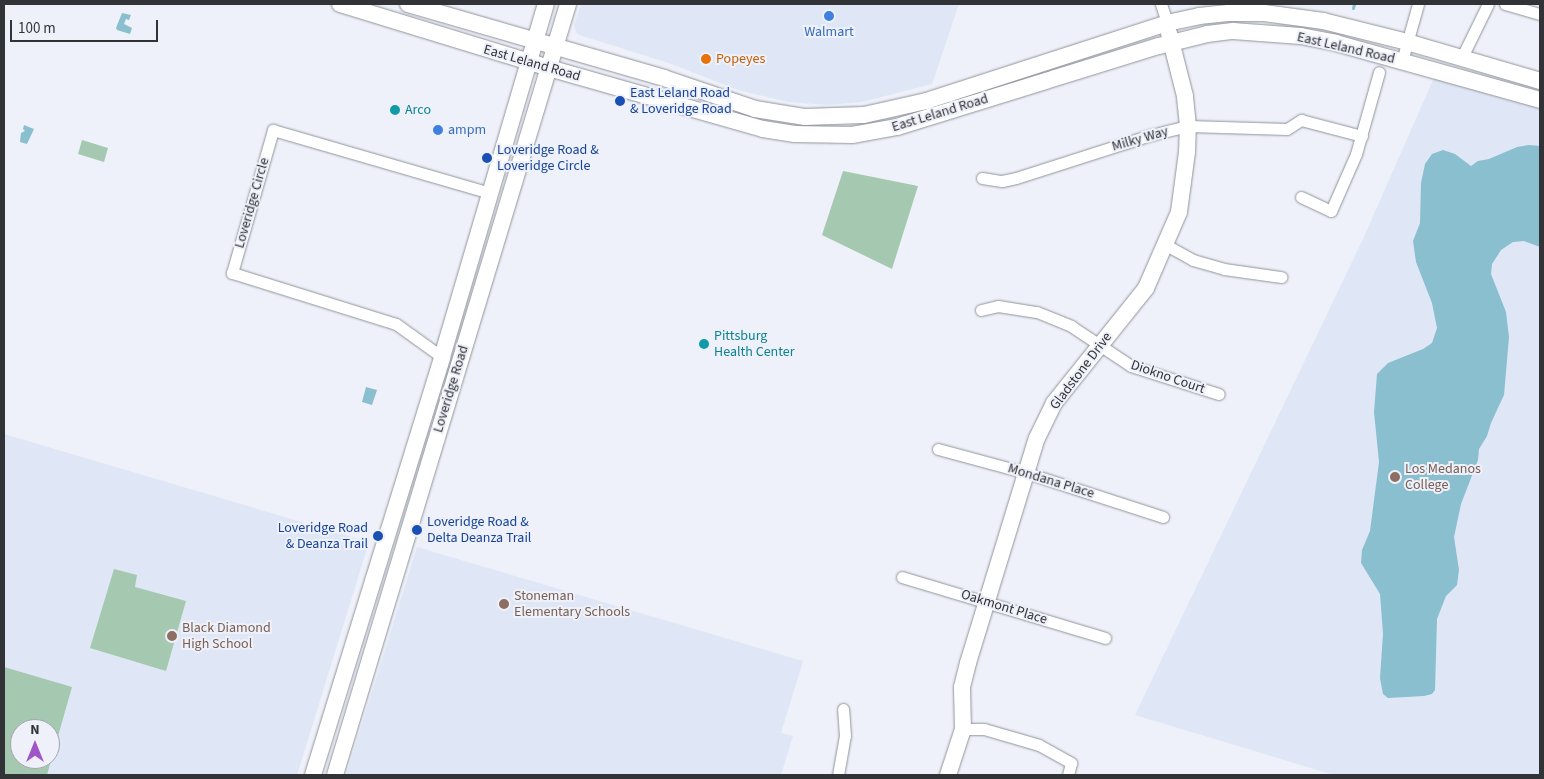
<!DOCTYPE html>
<html>
<head>
<meta charset="utf-8">
<style>
  body { margin:0 }
  #map { position:relative; width:1544px; height:779px; overflow:hidden; background:#eef1f9; font-family:"Source Sans 3",sans-serif }
  div>[style] { position:absolute }
  [style*='--x'] { left:calc(var(--x)*1px); top:calc(var(--y)*1px); width:calc(var(--w)*1px); rotate:calc(var(--a)*1deg) }
  .built>* { inset:0; background:#dfe6f5 }
  .green>* { inset:0; background:#a5c8b0 }
  .water>* { inset:0; background:#89bfce }
  .stream>* { height:3px; margin:-1.5px; padding:0 1.5px; transform-origin:1.5px; border-radius:1.5px; background:#89bfce }
  .roads { filter:drop-shadow(0 0 1px #90939a) drop-shadow(0 0 1px #90939a) }
  .street>* { height:11px; margin:-5.5px; padding:0 5.5px; transform-origin:5.5px; border-radius:5.5px; background:#fff }
  .secondary>* { height:16px; margin:-8px; padding:0 8px; transform-origin:8px; border-radius:8px; background:#fff }
  .dots>* { width:14px; height:14px; translate:-50% -50%; box-sizing:border-box; border:2px solid #eef1f9; border-radius:50% }
  span { translate:-50% -50%; white-space:nowrap; text-align:center; line-height:1.15; -webkit-text-stroke:4px #eef1f9; paint-order:stroke }
  .shop-label { font-size:14px; color:#366cbe }
  .left { translate:0 -50%; text-align:left }
  .street-label { font-size:14px; color:#323336 }
  .food-label { font-size:14px; color:#c56008 }
  .transit-label { font-size:14px; color:#164399 }
  .right { translate:-100% -50%; text-align:right }
  .culture-label { font-size:14px; color:#0d838f }
  .education-label { font-size:14px; color:#785e54 }
  .frame { position:absolute; inset:0; border:5px solid #323336; pointer-events:none }
  .north { position:absolute; left:10px; top:719px; width:50px; height:50px; box-sizing:border-box; background:#eef1f9; border:1px solid #a3a5ab; border-radius:50%; rotate:0deg; font-size:14px; font-weight:700; line-height:20px; text-align:center; color:#323336 }
  .north::after { content:''; display:block; margin:auto; width:18px; height:22px; background:#a156c8; clip-path:polygon(50% 0,100% 100%,50% 72%,0 100%) }
  .scale { position:absolute; left:10px; top:20px; width:148px; height:22px; box-sizing:border-box; border:2px solid #323336; border-top:0; padding-left:6px; font-size:15px; line-height:18px; white-space:nowrap; color:#323336; -webkit-text-stroke:4px #eef1f9; paint-order:stroke }
</style>
</head>
<body>
<div id="map">
  <div class="built">
    <div style="clip-path:polygon(581px 4px,959px 4px,932px 84px,862px 102px,828px 105px,788px 102px,738px 90px,669px 63px,579px 35px,576px 32px,574px 25px)"></div>
    <div style="clip-path:polygon(1437px 71px,1540px 100px,1540px 775px,1334px 775px,1135px 715px,1363px 239px)"></div>
    <div style="clip-path:polygon(evenodd,4px 434px,369px 542px,297px 775px,4px 775px,4px 434px,20px 729px,50px 729px,50px 759px,20px 759px,20px 729px)"></div>
    <div style="clip-path:polygon(417px 547px,803px 661px,781px 733px,793px 736px,781px 775px,346px 775px)"></div>
  </div>
  <div class="green">
    <div style="clip-path:polygon(82px 140px,108px 148px,104px 162px,78px 154px)"></div>
    <div style="clip-path:polygon(843px 171px,918px 186px,892px 269px,822px 235px)"></div>
    <div style="clip-path:polygon(114px 569px,137px 575px,135px 587px,186px 601px,166px 671px,90px 648px)"></div>
    <div style="clip-path:polygon(evenodd,4px 667px,72px 687px,47px 775px,4px 775px,4px 667px,20px 729px,50px 729px,50px 759px,20px 759px,20px 729px)"></div>
  </div>
  <div class="water">
    <div style="clip-path:polygon(122px 13px,131px 15px,129px 20px,126px 19px,124px 24px,132px 28px,130px 34px,117px 30px,116px 28px)"></div>
    <div style="clip-path:polygon(24px 125px,34px 129px,27px 144px,20px 142px,21px 133px,25px 131px,23px 129px)"></div>
    <div style="clip-path:polygon(1529px 145px,1540px 146px,1540px 247px,1524px 241px,1513px 242px,1501px 250px,1492px 264px,1491px 274px,1506px 312px,1509px 337px,1504px 395px,1491px 423px,1487px 436px,1479px 449px,1478px 460px,1461px 504px,1454px 537px,1459px 570px,1457px 585px,1446px 596px,1437px 619px,1435px 690px,1432px 694px,1424px 696px,1388px 698px,1383px 694px,1380px 678px,1383px 634px,1380px 594px,1361px 563px,1362px 550px,1370px 531px,1379px 462px,1374px 412px,1377px 374px,1388px 363px,1423px 349px,1432px 343px,1437px 328px,1432px 303px,1416px 262px,1413px 241px,1420px 223px,1421px 183px,1425px 164px,1432px 154px,1443px 150px,1455px 154px,1471px 166px,1478px 161px,1489px 159px,1517px 147px)"></div>
    <div style="clip-path:polygon(366px 387px,377px 390px,372px 405px,362px 402px)"></div>
  </div>
  <div class="stream">
    <div style="--x:1353;--y:8;--w:4;--a:-76"></div>
  </div>
  <div class="roads">
    <div class="street">
      <div style="--x:1161;--y:4;--w:20;--a:72"></div>
      <div style="--x:1505;--y:4;--w:36;--a:16"></div>
      <div style="--x:1461;--y:59;--w:61;--a:-63.9"></div>
      <div style="--x:1402;--y:61;--w:59;--a:-74.3"></div>
      <div style="--x:982;--y:178;--w:20;--a:9"></div>
      <div style="--x:1002;--y:181;--w:14;--a:-12"></div>
      <div style="--x:1016;--y:178;--w:142;--a:-17.7"></div>
      <div style="--x:1151;--y:135;--w:38;--a:-14"></div>
      <div style="--x:1188;--y:126;--w:99;--a:1.7"></div>
      <div style="--x:1287;--y:129;--w:17;--a:-33"></div>
      <div style="--x:1301;--y:120;--w:63;--a:14.7"></div>
      <div style="--x:1301;--y:197;--w:33;--a:25"></div>
      <div style="--x:1331;--y:211;--w:62;--a:-66.3"></div>
      <div style="--x:1356;--y:154;--w:85;--a:-74.3"></div>
      <div style="--x:1166;--y:245;--w:31;--a:29"></div>
      <div style="--x:1193;--y:260;--w:32;--a:16"></div>
      <div style="--x:1224;--y:269;--w:58;--a:8"></div>
      <div style="--x:981;--y:310;--w:17;--a:-13"></div>
      <div style="--x:998;--y:306;--w:39;--a:9"></div>
      <div style="--x:1037;--y:312;--w:37;--a:22"></div>
      <div style="--x:1071;--y:326;--w:72;--a:33.7"></div>
      <div style="--x:1131;--y:366;--w:92;--a:17.7"></div>
      <div style="--x:442;--y:357;--w:57;--a:-144.3"></div>
      <div style="--x:396;--y:324;--w:172;--a:-162.7"></div>
      <div style="--x:232;--y:273;--w:149;--a:-74"></div>
      <div style="--x:273;--y:130;--w:226;--a:16.2"></div>
      <div style="--x:938;--y:449;--w:92;--a:15.1"></div>
      <div style="--x:1027;--y:473;--w:143;--a:17.9"></div>
      <div style="--x:902;--y:577;--w:212;--a:16.7"></div>
      <div style="--x:963;--y:729;--w:21;--a:0"></div>
      <div style="--x:984;--y:729;--w:57;--a:16.2"></div>
      <div style="--x:1039;--y:745;--w:37;--a:29"></div>
      <div style="--x:1071;--y:763;--w:12;--a:104"></div>
      <div style="--x:838;--y:775;--w:40;--a:-80"></div>
      <div style="--x:845;--y:736;--w:27;--a:-94"></div>
    </div>
    <div class="secondary">
      <div style="--x:340;--y:4;--w:219;--a:17"></div>
      <div style="--x:549;--y:68;--w:223;--a:15.9"></div>
      <div style="--x:763;--y:129;--w:32;--a:9"></div>
      <div style="--x:795;--y:134;--w:57;--a:1"></div>
      <div style="--x:852;--y:135;--w:46;--a:-10.1"></div>
      <div style="--x:897;--y:127;--w:274;--a:-17.2"></div>
      <div style="--x:1159;--y:46;--w:49;--a:-14"></div>
      <div style="--x:1207;--y:34;--w:26;--a:-7"></div>
      <div style="--x:1233;--y:31;--w:68;--a:4.2"></div>
      <div style="--x:1301;--y:36;--w:36;--a:11"></div>
      <div style="--x:1336;--y:43;--w:212;--a:15.6"></div>
      <div style="--x:408;--y:4;--w:266;--a:16.1"></div>
      <div style="--x:664;--y:78;--w:96;--a:18.8"></div>
      <div style="--x:755;--y:109;--w:51;--a:9.1"></div>
      <div style="--x:805;--y:117;--w:59;--a:-1.9"></div>
      <div style="--x:864;--y:115;--w:64;--a:-12.7"></div>
      <div style="--x:926;--y:101;--w:253;--a:-17.9"></div>
      <div style="--x:1167;--y:23;--w:33;--a:-12"></div>
      <div style="--x:1199;--y:16;--w:31;--a:-6"></div>
      <div style="--x:1230;--y:13;--w:34;--a:0"></div>
      <div style="--x:1264;--y:13;--w:60;--a:7.7"></div>
      <div style="--x:1323;--y:21;--w:87;--a:14"></div>
      <div style="--x:1407;--y:42;--w:139;--a:16.3"></div>
      <div style="--x:313;--y:775;--w:437;--a:-72.8"></div>
      <div style="--x:442;--y:357;--w:368;--a:-73.6"></div>
      <div style="--x:335;--y:775;--w:805;--a:-73.18"></div>
      <div style="--x:948;--y:775;--w:48;--a:-71.9"></div>
      <div style="--x:963;--y:729;--w:42;--a:-91.4"></div>
      <div style="--x:962;--y:687;--w:25;--a:-76"></div>
      <div style="--x:968;--y:663;--w:235;--a:-73"></div>
      <div style="--x:1037;--y:438;--w:39;--a:-64"></div>
      <div style="--x:1054;--y:403;--w:147;--a:-51.3"></div>
      <div style="--x:1146;--y:288;--w:83;--a:-66.5"></div>
      <div style="--x:1179;--y:212;--w:61;--a:-82.4"></div>
      <div style="--x:1187;--y:152;--w:26;--a:-88"></div>
      <div style="--x:1188;--y:126;--w:30;--a:-96"></div>
      <div style="--x:1185;--y:96;--w:65;--a:-104.3"></div>
    </div>
  </div>
  <div class="dots">
    <div style="left:829px;top:16px;background:#3f7fe0"></div>
    <div style="left:706px;top:59px;background:#e8710a"></div>
    <div style="left:620px;top:101px;background:#1a4fb4"></div>
    <div style="left:395px;top:110px;background:#0f9aa8"></div>
    <div style="left:438px;top:130px;background:#3f7fe0"></div>
    <div style="left:487px;top:158px;background:#1a4fb4"></div>
    <div style="left:704px;top:344px;background:#0f9aa8"></div>
    <div style="left:1395px;top:477px;background:#8d6e63"></div>
    <div style="left:417px;top:530px;background:#1a4fb4"></div>
    <div style="left:378px;top:536px;background:#1a4fb4"></div>
    <div style="left:504px;top:604px;background:#8d6e63"></div>
    <div style="left:172px;top:636px;background:#8d6e63"></div>
  </div>
  <div class="shop-label">
    <span style="left:829px;top:32px">Walmart</span>
    <span class="left" style="left:448px;top:130px">ampm</span>
  </div>
  <div class="street-label">
    <span style="left:1346px;top:48px;rotate:13deg">East Leland Road</span>
    <span style="left:532px;top:63px;rotate:16deg">East Leland Road</span>
    <span style="left:940px;top:113px;rotate:-17deg">East Leland Road</span>
    <span style="left:1140px;top:139px;rotate:-16deg">Milky Way</span>
    <span style="left:252px;top:203px;rotate:-74deg">Loveridge Circle</span>
    <span style="left:1081px;top:371px;rotate:-53deg">Gladstone Drive</span>
    <span style="left:1168px;top:377px;rotate:19deg">Diokno Court</span>
    <span style="left:451px;top:389px;rotate:-73deg">Loveridge Road</span>
    <span style="left:1051px;top:481px;rotate:17deg">Mondana Place</span>
    <span style="left:1004px;top:607px;rotate:17deg">Oakmont Place</span>
  </div>
  <div class="food-label">
    <span class="left" style="left:716px;top:59px">Popeyes</span>
  </div>
  <div class="transit-label">
    <span class="left" style="left:630px;top:101px">East Leland Road<br>&amp; Loveridge Road</span>
    <span class="left" style="left:497px;top:158px">Loveridge Road &amp;<br>Loveridge Circle</span>
    <span class="left" style="left:427px;top:530px">Loveridge Road &amp;<br>Delta Deanza Trail</span>
    <span class="right" style="left:368px;top:536px">Loveridge Road<br>&amp; Deanza Trail</span>
  </div>
  <div class="culture-label">
    <span class="left" style="left:405px;top:110px">Arco</span>
    <span class="left" style="left:714px;top:344px">Pittsburg<br>Health Center</span>
  </div>
  <div class="education-label">
    <span class="left" style="left:1405px;top:477px">Los Medanos<br>College</span>
    <span class="left" style="left:514px;top:604px">Stoneman<br>Elementary Schools</span>
    <span class="left" style="left:182px;top:636px">Black Diamond<br>High School</span>
  </div>
  <div class="frame"></div>
  <div class="north">N</div>
  <div class="scale">100 m</div>
</div>
</body>
</html>
